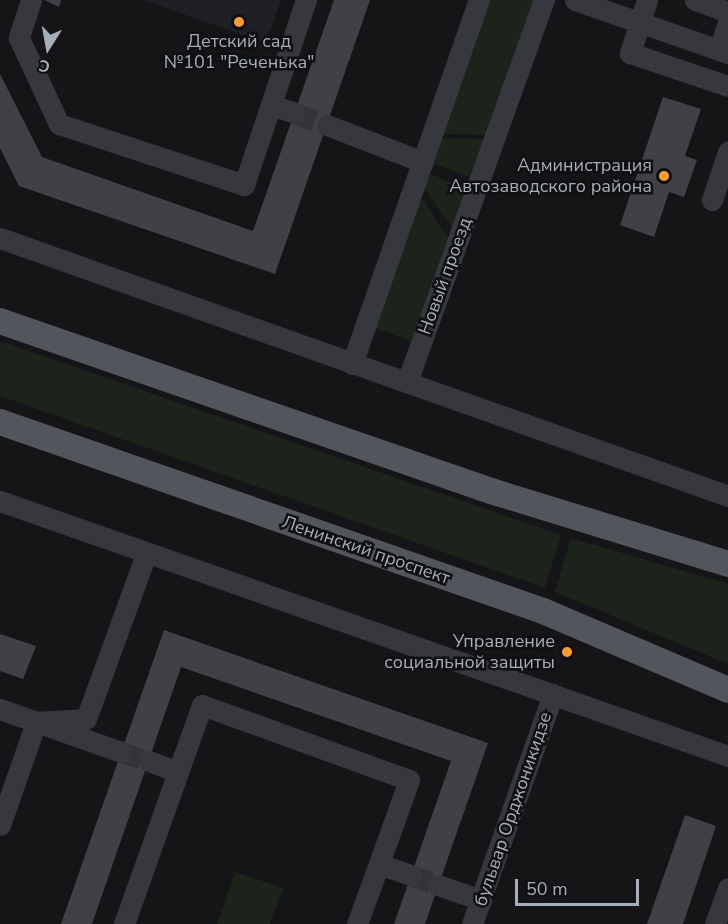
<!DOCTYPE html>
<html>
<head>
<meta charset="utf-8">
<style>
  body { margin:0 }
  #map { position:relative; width:728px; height:924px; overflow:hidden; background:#151517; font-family:"Nunito Sans",sans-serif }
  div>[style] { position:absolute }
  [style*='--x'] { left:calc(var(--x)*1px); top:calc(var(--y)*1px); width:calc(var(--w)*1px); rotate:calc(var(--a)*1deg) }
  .built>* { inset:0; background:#1e1f22 }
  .green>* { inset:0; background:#1b231b }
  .building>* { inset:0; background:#3f4145 }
  .minor-tunnel>* { height:21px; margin-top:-10.5px; transform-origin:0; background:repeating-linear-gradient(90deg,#323437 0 21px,transparent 0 31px) }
  .minor>* { height:21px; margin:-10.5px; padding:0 10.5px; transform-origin:10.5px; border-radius:10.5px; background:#36383d }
  .major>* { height:26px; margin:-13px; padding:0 13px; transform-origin:13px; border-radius:13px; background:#52555c }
  .dots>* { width:16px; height:16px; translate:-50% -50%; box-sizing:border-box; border:3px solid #101012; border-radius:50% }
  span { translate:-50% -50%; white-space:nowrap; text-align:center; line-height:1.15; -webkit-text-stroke:5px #101012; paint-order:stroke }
  .poi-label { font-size:18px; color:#a6aeb9 }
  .right { translate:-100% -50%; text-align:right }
  .street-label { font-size:18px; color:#a6aeb9 }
  .north { position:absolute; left:18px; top:18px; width:60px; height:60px; -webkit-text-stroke:4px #101012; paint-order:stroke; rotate:191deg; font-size:16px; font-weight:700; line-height:24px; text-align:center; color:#a6aeb9 }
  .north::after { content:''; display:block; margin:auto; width:21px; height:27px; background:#a6aeb9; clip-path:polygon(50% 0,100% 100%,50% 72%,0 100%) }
  .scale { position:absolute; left:515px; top:879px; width:124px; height:27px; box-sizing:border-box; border:3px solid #a6aeb9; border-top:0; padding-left:8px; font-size:18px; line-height:21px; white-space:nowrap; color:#a6aeb9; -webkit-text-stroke:4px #101012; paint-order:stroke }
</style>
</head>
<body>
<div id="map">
  <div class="built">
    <div style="clip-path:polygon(143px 0,281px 0,266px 43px)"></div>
  </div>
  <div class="green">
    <div style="clip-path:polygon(487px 0,537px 0,490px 135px,440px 134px)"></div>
    <div style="clip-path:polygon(438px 138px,488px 139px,474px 179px,430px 162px)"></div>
    <div style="clip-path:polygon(426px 172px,470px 190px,455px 232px,421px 184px)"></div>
    <div style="clip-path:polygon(417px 190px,451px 243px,416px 343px,370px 326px)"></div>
    <div style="clip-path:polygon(0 341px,561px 535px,545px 588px,0 396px)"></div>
    <div style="clip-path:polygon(571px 538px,728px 584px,728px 664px,555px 592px)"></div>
    <div style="clip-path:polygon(235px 872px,283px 888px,270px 924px,217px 924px)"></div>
  </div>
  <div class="building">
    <div style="clip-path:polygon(45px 0,61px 0,59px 7px)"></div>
    <div style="clip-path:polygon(334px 0,370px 0,275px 274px,19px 186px,0 148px,0 74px,42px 157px,253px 231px)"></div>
    <div style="clip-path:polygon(663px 97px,701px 109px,685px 156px,697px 160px,684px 197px,669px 192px,654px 237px,620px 225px)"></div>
    <div style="clip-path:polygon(164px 630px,488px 743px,425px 924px,394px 924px,451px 761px,181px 667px,92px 924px,61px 924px)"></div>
    <div style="clip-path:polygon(0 634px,36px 646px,23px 679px,0 671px)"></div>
    <div style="clip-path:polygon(685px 815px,716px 826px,683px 924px,647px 924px)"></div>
  </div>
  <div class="minor-tunnel">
    <div style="--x:295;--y:113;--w:34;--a:21"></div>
    <div style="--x:121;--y:752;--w:29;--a:18"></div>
    <div style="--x:411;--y:875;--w:29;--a:20"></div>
  </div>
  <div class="minor">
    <div style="--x:31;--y:0;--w:40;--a:108"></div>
    <div style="--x:19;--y:38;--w:95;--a:65.1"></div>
    <div style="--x:59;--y:124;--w:195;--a:18.2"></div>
    <div style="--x:244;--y:185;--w:195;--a:-71.5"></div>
    <div style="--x:575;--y:0;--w:162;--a:19.1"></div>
    <div style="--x:647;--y:0;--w:56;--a:107.8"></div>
    <div style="--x:630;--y:53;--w:103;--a:18.6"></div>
    <div style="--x:695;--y:0;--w:35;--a:20"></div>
    <div style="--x:719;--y:50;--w:29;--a:-72"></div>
    <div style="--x:271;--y:105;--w:25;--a:18"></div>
    <div style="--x:327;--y:125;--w:103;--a:21.1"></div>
    <div style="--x:712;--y:200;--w:51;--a:-71.6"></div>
    <div style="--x:0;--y:238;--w:772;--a:19.51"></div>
    <div style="--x:352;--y:364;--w:386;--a:-70.8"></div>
    <div style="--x:407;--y:382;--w:406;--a:-70.3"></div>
    <div style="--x:0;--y:501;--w:771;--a:19.3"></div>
    <div style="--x:0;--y:709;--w:128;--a:19.6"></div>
    <div style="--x:149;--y:761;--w:31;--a:21"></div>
    <div style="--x:178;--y:772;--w:71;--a:-70.3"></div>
    <div style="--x:202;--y:705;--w:220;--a:19.9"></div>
    <div style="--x:409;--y:780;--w:89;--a:109.7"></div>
    <div style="--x:379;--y:864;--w:34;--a:19"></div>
    <div style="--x:0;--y:825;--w:109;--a:-70.7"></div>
    <div style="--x:36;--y:722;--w:50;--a:-3.4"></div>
    <div style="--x:86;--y:719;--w:176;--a:-70"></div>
    <div style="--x:438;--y:885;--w:46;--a:19.2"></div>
    <div style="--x:124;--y:924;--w:161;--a:-70.4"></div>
    <div style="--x:357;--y:924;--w:64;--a:-69.9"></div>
    <div style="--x:472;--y:924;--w:244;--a:-70.6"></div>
    <div style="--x:715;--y:924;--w:38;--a:-70"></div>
  </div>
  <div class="major">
    <div style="--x:0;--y:321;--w:520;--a:19.1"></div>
    <div style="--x:491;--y:491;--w:248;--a:17.1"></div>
    <div style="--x:0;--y:422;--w:575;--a:19.19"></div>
    <div style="--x:543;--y:611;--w:201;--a:23.1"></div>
  </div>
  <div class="dots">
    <div style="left:239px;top:22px;background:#ff9e26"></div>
    <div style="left:664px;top:176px;background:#ff9e26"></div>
    <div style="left:567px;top:652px;background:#ff9e26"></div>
  </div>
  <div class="poi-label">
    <span style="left:239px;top:52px">Детский сад<br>№101 "Реченька"</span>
    <span class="right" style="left:652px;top:176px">Администрация<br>Автозаводского района</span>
    <span class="right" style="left:555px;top:652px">Управление<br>социальной защиты</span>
  </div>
  <div class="street-label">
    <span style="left:445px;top:276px;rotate:-70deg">Новый проезд</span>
    <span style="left:366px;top:550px;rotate:19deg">Ленинский проспект</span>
    <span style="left:513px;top:809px;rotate:-71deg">бульвар Орджоникидзе</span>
  </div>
  <div class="north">С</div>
  <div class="scale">50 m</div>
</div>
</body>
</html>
